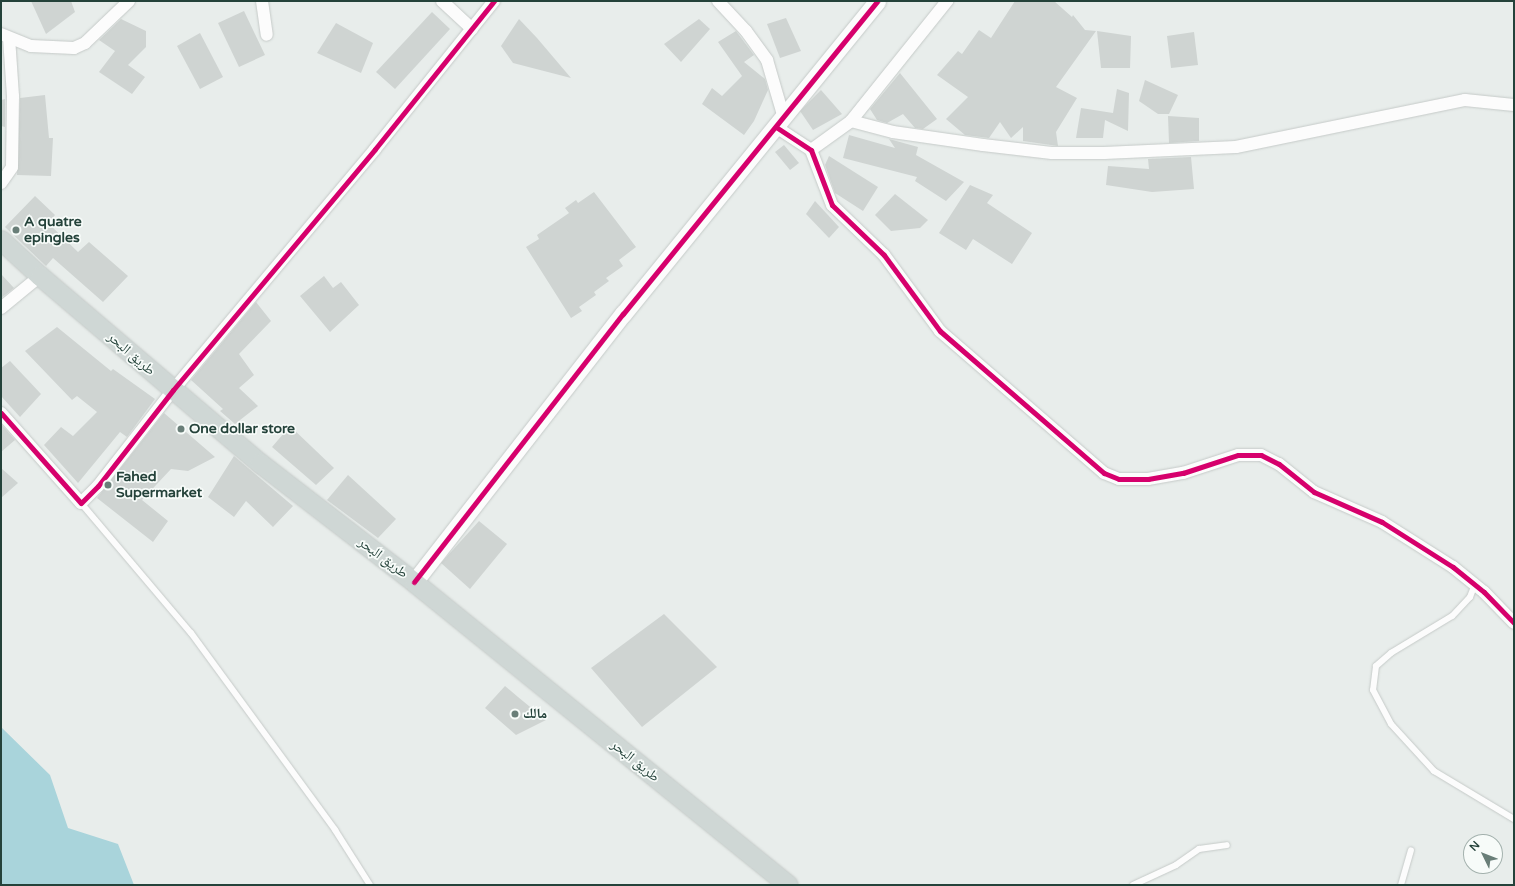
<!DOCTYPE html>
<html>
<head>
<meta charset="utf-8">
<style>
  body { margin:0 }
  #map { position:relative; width:1515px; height:886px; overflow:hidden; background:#e8edeb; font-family:"Varela Round","Noto Naskh Arabic",sans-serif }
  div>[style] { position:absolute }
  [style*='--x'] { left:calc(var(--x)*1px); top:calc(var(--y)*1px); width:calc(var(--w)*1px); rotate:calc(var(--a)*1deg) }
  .water>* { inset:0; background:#a9d4db }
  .building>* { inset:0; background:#cfd4d2 }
  .roads { filter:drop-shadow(0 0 1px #c5cac8) drop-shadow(0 0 1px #c5cac8) }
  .lane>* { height:6px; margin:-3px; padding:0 3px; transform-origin:3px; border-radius:3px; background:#fcfcfc }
  .street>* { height:12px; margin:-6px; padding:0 6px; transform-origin:6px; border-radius:6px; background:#fcfcfc }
  .secondary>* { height:17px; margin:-8.5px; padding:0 8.5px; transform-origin:8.5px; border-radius:8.5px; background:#fcfcfc }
  .primary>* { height:19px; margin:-9.5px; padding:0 9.5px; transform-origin:9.5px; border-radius:9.5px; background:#cfd7d5 }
  .cycleway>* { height:5px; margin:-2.5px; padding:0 2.5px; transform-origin:2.5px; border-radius:2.5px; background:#d6006c }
  .dots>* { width:11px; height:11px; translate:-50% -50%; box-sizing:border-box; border:2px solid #f7fbf9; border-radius:50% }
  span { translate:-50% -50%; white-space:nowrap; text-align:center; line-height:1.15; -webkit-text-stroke:3.5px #f7fbf9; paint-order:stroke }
  .poi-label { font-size:14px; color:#24423a; font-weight:700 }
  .left { translate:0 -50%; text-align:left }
  .street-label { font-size:14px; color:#24423a }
  .frame { position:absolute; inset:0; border:2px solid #24423a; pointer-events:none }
  .north { position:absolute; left:1463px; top:834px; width:40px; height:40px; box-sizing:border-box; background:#f7fbf9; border:1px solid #a3b1ad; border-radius:50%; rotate:313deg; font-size:11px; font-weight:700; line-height:16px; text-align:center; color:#24423a }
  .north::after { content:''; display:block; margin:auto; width:14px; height:18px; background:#697e78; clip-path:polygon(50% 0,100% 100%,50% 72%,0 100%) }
</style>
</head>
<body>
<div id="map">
  <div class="water">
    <div style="clip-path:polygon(1px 727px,50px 775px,68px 828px,118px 844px,134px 885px,1px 885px)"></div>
  </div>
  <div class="building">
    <div style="clip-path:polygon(31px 1px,71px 1px,75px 12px,46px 34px)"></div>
    <div style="clip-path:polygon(1015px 1px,1054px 1px,1072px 17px,1073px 15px,1085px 30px,1096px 31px,1056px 87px,1077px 98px,1056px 132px,1058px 146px,1023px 141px,1023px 127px,1011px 138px,1000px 122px,989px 138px,965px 135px,946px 119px,968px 97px,937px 75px,958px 51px,962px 54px,979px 30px,991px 38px)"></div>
    <div style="clip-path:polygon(244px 11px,265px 55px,239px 67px,218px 23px)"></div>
    <div style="clip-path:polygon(432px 12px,450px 29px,395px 89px,376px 72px)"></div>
    <div style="clip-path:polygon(786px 18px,801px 51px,780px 58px,767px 24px)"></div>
    <div style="clip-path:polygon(121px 19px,146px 31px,146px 47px,128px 65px,145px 77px,132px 94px,99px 72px,115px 51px,99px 40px)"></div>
    <div style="clip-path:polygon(519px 19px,537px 38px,571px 78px,513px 63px,501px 46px)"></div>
    <div style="clip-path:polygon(699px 19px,710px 29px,681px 62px,664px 44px)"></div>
    <div style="clip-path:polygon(336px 23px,373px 43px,361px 73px,317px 53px)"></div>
    <div style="clip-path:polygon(736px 31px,754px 55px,744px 62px,765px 79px,768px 90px,754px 121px,744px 135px,702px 104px,712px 88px,722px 96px,742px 76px,718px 42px)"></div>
    <div style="clip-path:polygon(1097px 31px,1131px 36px,1130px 68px,1101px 68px)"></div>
    <div style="clip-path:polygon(1194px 32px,1198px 65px,1171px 68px,1167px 36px)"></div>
    <div style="clip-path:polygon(200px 33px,223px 77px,200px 89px,177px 46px)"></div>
    <div style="clip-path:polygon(900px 73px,937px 119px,923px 129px,915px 128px,903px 114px,887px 123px,877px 120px,870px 109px)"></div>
    <div style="clip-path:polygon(1145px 80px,1178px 95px,1169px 114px,1158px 114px,1139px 101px)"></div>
    <div style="clip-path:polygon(1117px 89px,1129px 93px,1128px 131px,1105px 120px,1103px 138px,1076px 138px,1081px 108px,1113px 113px)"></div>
    <div style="clip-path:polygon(821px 90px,842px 114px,813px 130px,800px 111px)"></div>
    <div style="clip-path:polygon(45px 95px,49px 138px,53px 138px,51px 176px,17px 175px,20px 98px)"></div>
    <div style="clip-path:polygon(5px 99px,5px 127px,1px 126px,1px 100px)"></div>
    <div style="clip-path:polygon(1168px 116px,1199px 118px,1199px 141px,1169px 143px)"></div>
    <div style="clip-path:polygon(849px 135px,895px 148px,889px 139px,918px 147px,916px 155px,964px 182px,946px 201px,915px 181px,917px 177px,843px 158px)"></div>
    <div style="clip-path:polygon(784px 145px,799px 163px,790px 170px,775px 152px)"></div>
    <div style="clip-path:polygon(829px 156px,878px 187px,863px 211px,835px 193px,825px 165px)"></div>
    <div style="clip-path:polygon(1191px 157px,1194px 189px,1152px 192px,1106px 185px,1108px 166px,1149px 169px,1148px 159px)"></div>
    <div style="clip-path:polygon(970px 185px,993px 195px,987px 203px,1032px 233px,1012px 264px,973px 239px,966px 250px,939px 233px)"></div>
    <div style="clip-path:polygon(594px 192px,636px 247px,619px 260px,623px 266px,606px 278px,609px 281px,594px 292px,596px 295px,579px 307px,582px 311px,571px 318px,526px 247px,539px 239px,537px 235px,569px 213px,565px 208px,576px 200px,578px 203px)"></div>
    <div style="clip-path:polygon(895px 194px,928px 220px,920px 228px,891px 231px,875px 215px)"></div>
    <div style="clip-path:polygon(35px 196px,55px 215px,48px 223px,78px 252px,89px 242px,128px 276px,103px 302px,53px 258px,46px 266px,5px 227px)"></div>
    <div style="clip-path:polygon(815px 201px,839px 227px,829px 238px,806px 214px)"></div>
    <div style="clip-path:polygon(1px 274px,14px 288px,1px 298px)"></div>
    <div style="clip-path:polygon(324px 276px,333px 288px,341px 282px,359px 305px,330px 332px,300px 296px)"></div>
    <div style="clip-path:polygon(256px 302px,271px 321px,239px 354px,254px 375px,239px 388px,258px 406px,235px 424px,220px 411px,223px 409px,191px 380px)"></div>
    <div style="clip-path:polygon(57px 327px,111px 371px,113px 369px,155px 399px,127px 437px,120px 432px,78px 483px,44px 445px,61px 427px,73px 436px,97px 412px,77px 396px,72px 400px,25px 351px)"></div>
    <div style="clip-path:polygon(10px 361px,41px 394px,20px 417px,1px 396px,1px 368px)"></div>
    <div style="clip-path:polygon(164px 413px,215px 457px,188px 471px,171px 469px,142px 500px,168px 521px,153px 542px,97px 498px)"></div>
    <div style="clip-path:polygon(1px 424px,15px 440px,1px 452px)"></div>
    <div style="clip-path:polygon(290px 426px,334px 468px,316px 485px,272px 447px)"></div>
    <div style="clip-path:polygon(234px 456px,293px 506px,273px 527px,246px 501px,234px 517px,208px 497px)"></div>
    <div style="clip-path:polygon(1px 468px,18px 483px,1px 498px)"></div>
    <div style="clip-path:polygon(348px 475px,396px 519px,378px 538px,327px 500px)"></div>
    <div style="clip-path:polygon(479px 521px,507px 544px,470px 589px,441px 563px)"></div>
    <div style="clip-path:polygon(664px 614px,717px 667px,642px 727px,591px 668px)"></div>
    <div style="clip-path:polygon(505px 686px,518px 697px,546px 720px,516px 735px,485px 708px)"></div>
  </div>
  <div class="roads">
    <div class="lane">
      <div style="--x:81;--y:503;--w:170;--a:49.8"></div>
      <div style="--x:191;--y:633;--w:244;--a:53.8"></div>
      <div style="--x:335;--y:830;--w:65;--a:57.5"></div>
      <div style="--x:1475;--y:584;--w:14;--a:111"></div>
      <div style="--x:1470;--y:597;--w:26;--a:133"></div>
      <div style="--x:1452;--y:616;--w:71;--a:148.8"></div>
      <div style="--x:1391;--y:653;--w:20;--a:139"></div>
      <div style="--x:1376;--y:666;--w:24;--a:97"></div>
      <div style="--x:1373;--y:690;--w:38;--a:62"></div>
      <div style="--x:1391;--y:724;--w:64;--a:47.5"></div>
      <div style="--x:1434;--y:771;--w:93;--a:31"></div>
      <div style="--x:1133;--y:885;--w:47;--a:-24.9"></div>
      <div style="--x:1176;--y:865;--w:28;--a:-35"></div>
      <div style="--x:1199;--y:849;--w:28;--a:-8"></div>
      <div style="--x:1401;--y:885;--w:36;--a:-74"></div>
    </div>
    <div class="street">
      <div style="--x:262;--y:1;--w:34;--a:82"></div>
      <div style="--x:442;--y:1;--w:41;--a:43"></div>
      <div style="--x:718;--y:1;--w:41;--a:47"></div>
      <div style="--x:746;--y:31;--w:36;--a:54"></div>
      <div style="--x:767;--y:60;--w:60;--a:73.7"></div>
      <div style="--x:1;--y:34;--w:32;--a:22"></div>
      <div style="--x:31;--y:46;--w:43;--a:2.7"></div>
      <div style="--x:74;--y:48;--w:12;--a:-24"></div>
      <div style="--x:85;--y:43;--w:61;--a:-43.7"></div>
      <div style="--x:851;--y:121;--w:154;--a:-51.3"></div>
      <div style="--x:776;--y:127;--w:42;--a:33.3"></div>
      <div style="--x:811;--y:150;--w:59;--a:69.1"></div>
      <div style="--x:832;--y:205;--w:72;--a:43.9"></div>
      <div style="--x:884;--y:255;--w:94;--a:53.6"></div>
      <div style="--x:940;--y:331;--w:217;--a:40.9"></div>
      <div style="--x:1104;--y:473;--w:16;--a:22"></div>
      <div style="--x:1119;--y:479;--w:29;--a:0"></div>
      <div style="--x:1148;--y:479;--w:36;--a:-10"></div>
      <div style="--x:1183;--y:473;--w:58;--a:-18.1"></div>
      <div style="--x:1238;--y:455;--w:23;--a:0"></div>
      <div style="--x:1261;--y:455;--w:20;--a:27"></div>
      <div style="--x:1279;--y:464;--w:45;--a:38.7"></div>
      <div style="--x:1314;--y:492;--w:74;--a:23.8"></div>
      <div style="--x:1382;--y:522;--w:84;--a:32.4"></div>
      <div style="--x:1453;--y:567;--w:40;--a:39"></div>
      <div style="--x:1484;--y:592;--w:43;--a:45.9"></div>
      <div style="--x:811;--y:150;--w:49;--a:-35.9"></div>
      <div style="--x:851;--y:121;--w:43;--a:14.7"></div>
      <div style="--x:893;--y:132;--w:91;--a:8.2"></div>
      <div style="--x:983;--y:145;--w:69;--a:6.6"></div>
      <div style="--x:1052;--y:153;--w:52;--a:0"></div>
      <div style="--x:1104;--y:153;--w:132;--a:-2.6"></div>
      <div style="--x:1236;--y:147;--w:234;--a:-11.6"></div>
      <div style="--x:1465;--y:100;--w:49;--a:5.8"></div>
      <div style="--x:1;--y:183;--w:19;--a:-55"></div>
      <div style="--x:12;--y:167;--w:71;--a:-89.2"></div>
      <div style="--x:13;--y:96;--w:58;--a:-93.9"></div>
      <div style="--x:1;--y:308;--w:50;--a:-39.4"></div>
      <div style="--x:1;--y:413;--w:120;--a:48.4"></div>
      <div style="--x:81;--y:503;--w:24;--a:-45"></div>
      <div style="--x:98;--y:486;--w:122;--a:-52"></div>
      <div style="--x:173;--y:390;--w:314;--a:-50"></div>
      <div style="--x:375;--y:149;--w:190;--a:-51.2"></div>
    </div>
    <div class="secondary">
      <div style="--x:414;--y:582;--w:340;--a:-52.1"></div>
      <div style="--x:623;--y:314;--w:403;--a:-50.9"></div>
    </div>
    <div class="primary">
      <div style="--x:1;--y:240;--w:53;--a:42.7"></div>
      <div style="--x:40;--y:276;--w:289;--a:40.4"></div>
      <div style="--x:260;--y:463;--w:195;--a:37.7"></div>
      <div style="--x:414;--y:582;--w:481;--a:39"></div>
    </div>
  </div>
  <div class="cycleway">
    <div style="--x:776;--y:127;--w:42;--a:33.3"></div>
    <div style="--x:811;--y:150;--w:59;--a:69.1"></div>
    <div style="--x:832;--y:205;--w:72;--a:43.9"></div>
    <div style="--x:884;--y:255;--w:94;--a:53.6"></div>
    <div style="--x:940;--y:331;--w:217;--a:40.9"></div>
    <div style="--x:1104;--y:473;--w:16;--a:22"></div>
    <div style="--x:1119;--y:479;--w:29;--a:0"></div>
    <div style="--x:1148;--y:479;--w:36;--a:-10"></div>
    <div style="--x:1183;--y:473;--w:58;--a:-18.1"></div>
    <div style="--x:1238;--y:455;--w:23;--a:0"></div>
    <div style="--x:1261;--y:455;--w:20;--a:27"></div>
    <div style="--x:1279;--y:464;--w:45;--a:38.7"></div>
    <div style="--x:1314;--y:492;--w:74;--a:23.8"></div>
    <div style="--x:1382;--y:522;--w:84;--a:32.4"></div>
    <div style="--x:1453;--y:567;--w:40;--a:39"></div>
    <div style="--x:1484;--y:592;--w:43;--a:45.9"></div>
    <div style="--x:1;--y:413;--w:120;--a:48.4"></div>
    <div style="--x:81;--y:503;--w:24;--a:-45"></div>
    <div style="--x:98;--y:486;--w:122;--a:-52"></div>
    <div style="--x:173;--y:390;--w:314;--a:-50"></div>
    <div style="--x:375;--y:149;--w:190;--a:-51.2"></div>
    <div style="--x:414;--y:582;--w:340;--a:-52.1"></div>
    <div style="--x:623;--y:314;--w:403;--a:-50.9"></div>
  </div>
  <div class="dots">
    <div style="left:16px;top:230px;background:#697e78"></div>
    <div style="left:181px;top:429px;background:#697e78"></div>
    <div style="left:108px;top:485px;background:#697e78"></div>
    <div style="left:515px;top:714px;background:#697e78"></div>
  </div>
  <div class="poi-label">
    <span class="left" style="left:24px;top:230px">A quatre<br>epingles</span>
    <span class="left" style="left:189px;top:429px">One dollar store</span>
    <span class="left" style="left:116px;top:485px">Fahed<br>Supermarket</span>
    <span class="left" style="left:523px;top:714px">مالك</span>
  </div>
  <div class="street-label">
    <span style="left:131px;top:354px;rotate:41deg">طريق البحر</span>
    <span style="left:383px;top:558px;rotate:37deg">طريق البحر</span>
    <span style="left:635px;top:761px;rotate:39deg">طريق البحر</span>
  </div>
  <div class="frame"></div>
  <div class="north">N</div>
</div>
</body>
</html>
